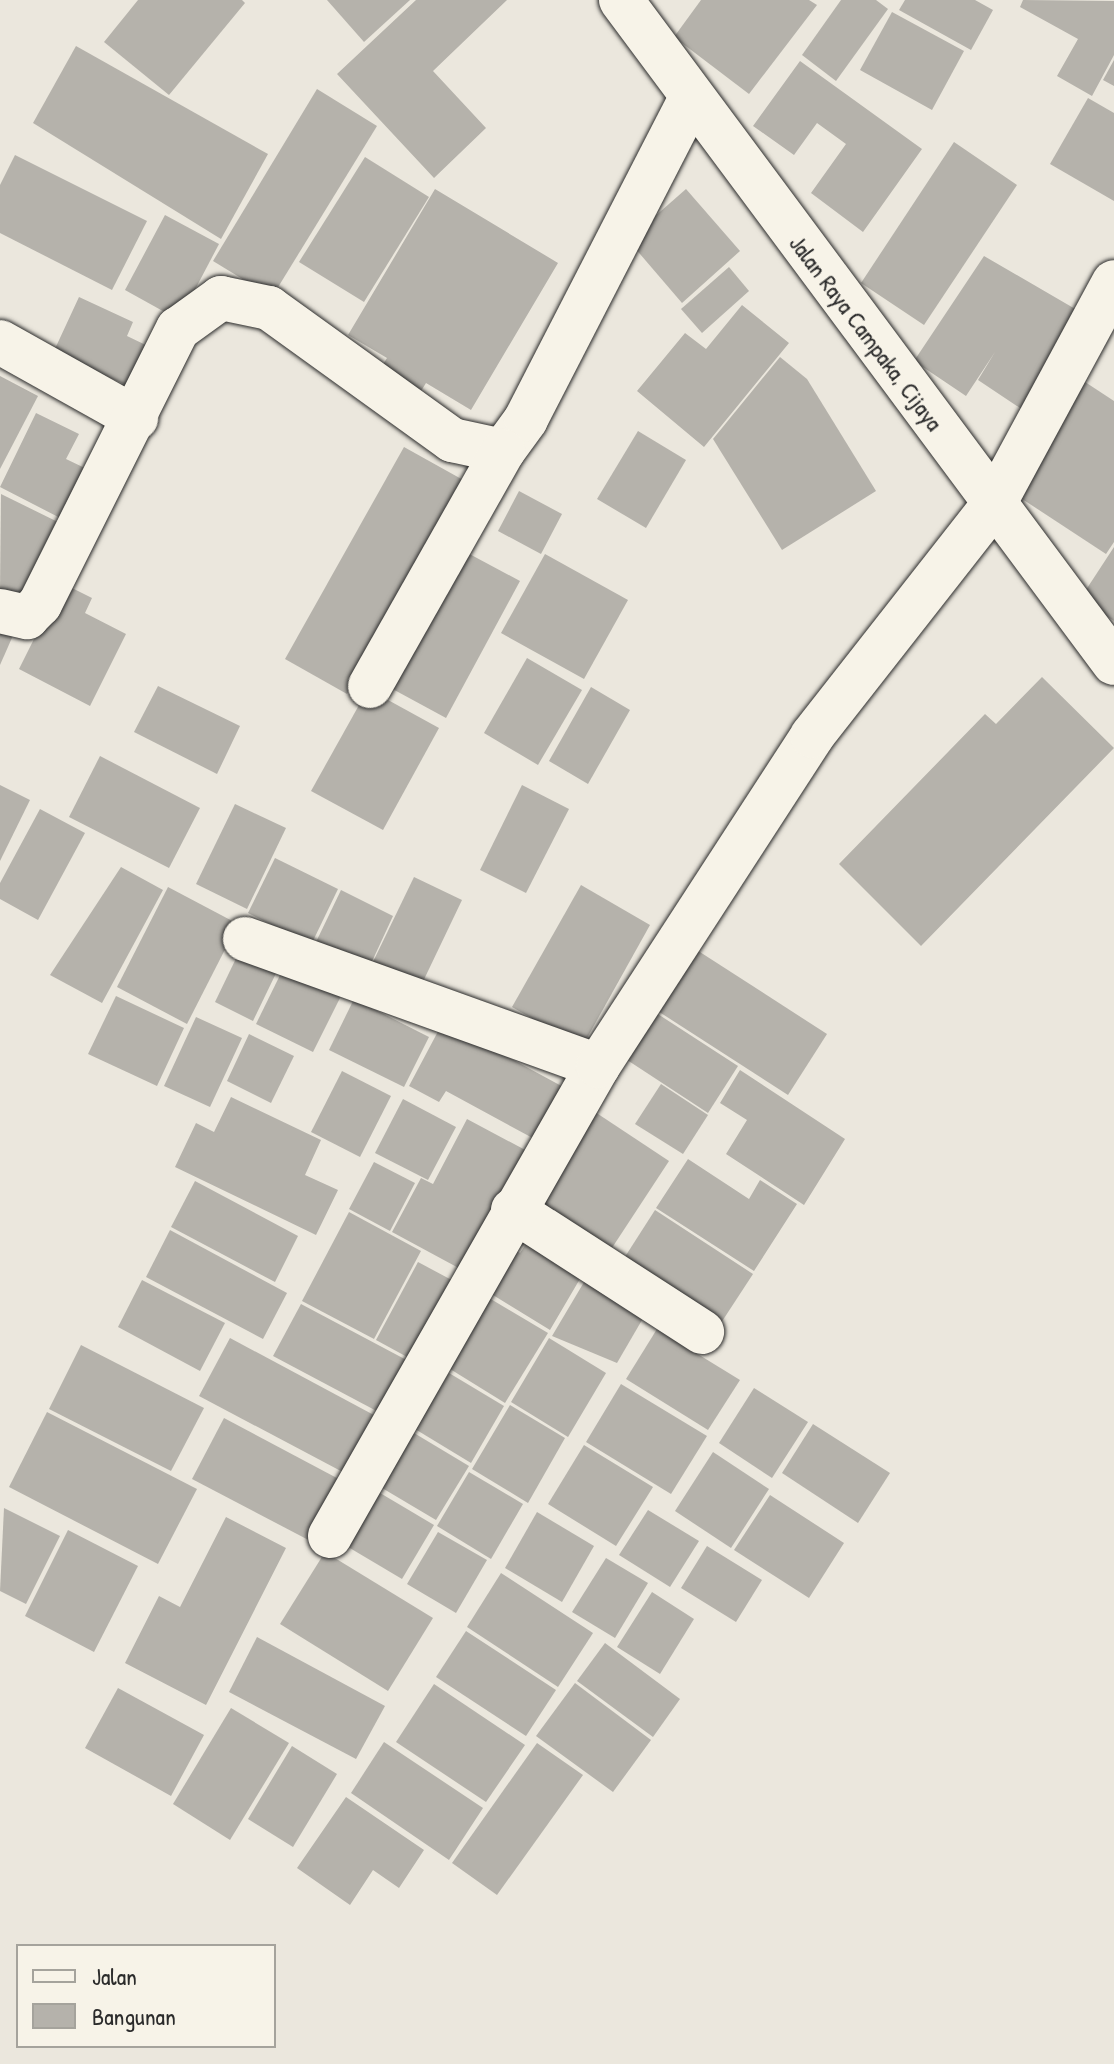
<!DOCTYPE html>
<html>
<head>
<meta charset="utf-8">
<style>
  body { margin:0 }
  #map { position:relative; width:1114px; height:2064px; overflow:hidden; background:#ebe7dd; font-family:"Patrick Hand",sans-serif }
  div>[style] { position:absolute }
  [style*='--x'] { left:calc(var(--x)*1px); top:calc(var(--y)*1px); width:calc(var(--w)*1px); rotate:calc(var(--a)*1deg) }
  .building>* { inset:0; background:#b5b2ab }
  .roads { filter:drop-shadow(0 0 2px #2b2b2b) drop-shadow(0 0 2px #2b2b2b) }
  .street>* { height:44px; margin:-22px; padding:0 22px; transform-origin:22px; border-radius:22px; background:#f7f3e8 }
  .primary>* { height:44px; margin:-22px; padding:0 22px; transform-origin:22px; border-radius:22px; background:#f7f3e8 }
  span { translate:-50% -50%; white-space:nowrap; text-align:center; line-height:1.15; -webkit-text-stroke:6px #f7f3e8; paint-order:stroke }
  .street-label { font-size:24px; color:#2b2b2b }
  .legend { position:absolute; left:16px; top:1944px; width:260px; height:104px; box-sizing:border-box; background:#f7f3e8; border:2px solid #a5a39c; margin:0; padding:10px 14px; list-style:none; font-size:24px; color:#2b2b2b }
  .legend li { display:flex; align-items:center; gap:16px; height:40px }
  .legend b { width:40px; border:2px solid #a5a39c }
</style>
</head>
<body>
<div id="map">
  <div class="building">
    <div style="clip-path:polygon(138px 0,242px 0,245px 3px,169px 95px,104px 42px)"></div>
    <div style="clip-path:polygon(327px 0,410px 0,364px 42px)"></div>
    <div style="clip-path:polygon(416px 0,507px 0,433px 71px,486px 128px,434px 178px,337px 74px)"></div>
    <div style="clip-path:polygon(701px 0,809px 0,817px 5px,749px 94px,674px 37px)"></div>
    <div style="clip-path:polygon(841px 0,876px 0,888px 9px,836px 81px,802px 55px)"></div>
    <div style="clip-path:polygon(905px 0,975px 0,993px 10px,971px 50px,899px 10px)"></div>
    <div style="clip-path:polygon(1023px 0,1114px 1px,1114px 55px,1092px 96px,1057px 76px,1078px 39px,1020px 7px)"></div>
    <div style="clip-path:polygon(892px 12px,964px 51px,932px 110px,860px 70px)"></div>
    <div style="clip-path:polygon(76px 46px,268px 154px,221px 239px,33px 123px)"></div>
    <div style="clip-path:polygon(1114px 60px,1114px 86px,1103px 80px)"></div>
    <div style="clip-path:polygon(800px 61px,922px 149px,863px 232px,811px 193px,846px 144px,817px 123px,794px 155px,753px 126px)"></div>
    <div style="clip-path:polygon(317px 89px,377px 126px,272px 297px,213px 261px)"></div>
    <div style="clip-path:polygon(1088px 98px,1114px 113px,1114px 201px,1050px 164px)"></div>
    <div style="clip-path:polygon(954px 142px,1017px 185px,924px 325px,861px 283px)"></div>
    <div style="clip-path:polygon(15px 155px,147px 221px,112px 290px,0 233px,0 185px)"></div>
    <div style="clip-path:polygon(365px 157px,429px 197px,364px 302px,299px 262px)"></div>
    <div style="clip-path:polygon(435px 189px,558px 263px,471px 410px,426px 383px,418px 396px,378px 372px,387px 358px,348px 335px)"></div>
    <div style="clip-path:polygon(686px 189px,740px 251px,682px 303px,628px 240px)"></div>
    <div style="clip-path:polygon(165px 215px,219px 244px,179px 320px,125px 290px)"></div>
    <div style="clip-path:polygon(984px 256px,1089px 317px,1026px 412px,978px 380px,995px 352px,966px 396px,914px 361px)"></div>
    <div style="clip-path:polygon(729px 267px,749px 291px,702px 333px,681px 309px)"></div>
    <div style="clip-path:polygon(79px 297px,133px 322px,127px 336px,152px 348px,133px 388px,108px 377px,101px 392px,47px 366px)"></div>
    <div style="clip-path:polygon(742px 305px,789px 343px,704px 447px,637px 391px,685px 333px,706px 349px)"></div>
    <div style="clip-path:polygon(780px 357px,807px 379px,876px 491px,782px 550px,713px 439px)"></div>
    <div style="clip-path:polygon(0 376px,38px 396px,0 469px)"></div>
    <div style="clip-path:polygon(1079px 378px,1114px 401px,1114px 542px,1106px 554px,1007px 489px)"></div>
    <div style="clip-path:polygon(36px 413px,79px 434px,66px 459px,91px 471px,66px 521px,0 487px)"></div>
    <div style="clip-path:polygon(638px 431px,686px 460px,646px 528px,597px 499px)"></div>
    <div style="clip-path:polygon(404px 447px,465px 481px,347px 694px,285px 659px)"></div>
    <div style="clip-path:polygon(519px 491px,562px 514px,541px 554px,498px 531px)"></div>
    <div style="clip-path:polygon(1px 494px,66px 526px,27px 605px,0 591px)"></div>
    <div style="clip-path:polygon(1114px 547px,1114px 621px,1080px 599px)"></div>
    <div style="clip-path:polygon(462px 550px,520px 581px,446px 718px,387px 686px)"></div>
    <div style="clip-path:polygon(545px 554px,628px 600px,584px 679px,501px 633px)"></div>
    <div style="clip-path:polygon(62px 583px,92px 598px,85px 613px,126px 634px,90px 706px,19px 669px)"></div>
    <div style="clip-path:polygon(0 624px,15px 631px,0 665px)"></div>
    <div style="clip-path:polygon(527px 658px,582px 690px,538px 765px,484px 733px)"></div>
    <div style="clip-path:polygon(1042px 677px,1114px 748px,921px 946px,839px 864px,985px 714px,996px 724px)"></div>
    <div style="clip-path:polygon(158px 686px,240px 726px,217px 774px,134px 732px)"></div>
    <div style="clip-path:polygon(591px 687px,630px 710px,588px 784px,549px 761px)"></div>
    <div style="clip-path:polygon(368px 689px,439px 728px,383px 830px,311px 791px)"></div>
    <div style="clip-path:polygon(100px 756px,200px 808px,169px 868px,69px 817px)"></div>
    <div style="clip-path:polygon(0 785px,30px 800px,0 861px)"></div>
    <div style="clip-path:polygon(522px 785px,569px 809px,526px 893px,480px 870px)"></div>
    <div style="clip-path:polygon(235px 804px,286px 828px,247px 909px,196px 884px)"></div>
    <div style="clip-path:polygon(40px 809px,85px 833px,38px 920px,0 899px,0 883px)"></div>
    <div style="clip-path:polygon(275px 858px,338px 889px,311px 945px,248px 913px)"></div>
    <div style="clip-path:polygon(121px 867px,163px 890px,102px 1003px,50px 975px)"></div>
    <div style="clip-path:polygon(414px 877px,462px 900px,418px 992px,370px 968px)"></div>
    <div style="clip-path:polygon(581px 885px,650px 925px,582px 1047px,512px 1007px)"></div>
    <div style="clip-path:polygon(168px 887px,238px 924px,187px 1024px,117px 987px)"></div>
    <div style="clip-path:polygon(341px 890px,393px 916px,369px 968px,316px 942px)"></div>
    <div style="clip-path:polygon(689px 945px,827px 1034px,788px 1095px,650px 1006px)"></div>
    <div style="clip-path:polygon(242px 946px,280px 965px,253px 1021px,215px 1002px)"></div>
    <div style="clip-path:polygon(284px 967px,341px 996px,313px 1052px,256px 1024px)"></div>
    <div style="clip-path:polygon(116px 996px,184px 1028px,157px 1086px,88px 1054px)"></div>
    <div style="clip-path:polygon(354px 999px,429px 1037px,404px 1087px,329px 1050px)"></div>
    <div style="clip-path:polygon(647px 1007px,738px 1066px,708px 1113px,618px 1054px)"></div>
    <div style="clip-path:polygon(196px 1017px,242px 1038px,210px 1107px,164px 1086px)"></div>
    <div style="clip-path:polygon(443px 1022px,567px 1089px,540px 1142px,446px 1091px,439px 1102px,409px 1086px)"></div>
    <div style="clip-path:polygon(249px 1034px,294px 1056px,271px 1103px,227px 1081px)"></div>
    <div style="clip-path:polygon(740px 1070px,845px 1139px,804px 1205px,726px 1154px,747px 1120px,720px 1103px)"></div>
    <div style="clip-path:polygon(342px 1071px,391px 1096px,360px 1157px,311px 1132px)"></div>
    <div style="clip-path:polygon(661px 1084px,708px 1115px,683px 1154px,635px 1124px)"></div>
    <div style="clip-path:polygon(231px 1097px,321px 1140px,305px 1175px,338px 1190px,316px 1235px,175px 1167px,196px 1123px,214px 1132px)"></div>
    <div style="clip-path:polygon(403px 1099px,456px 1127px,428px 1180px,375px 1153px)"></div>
    <div style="clip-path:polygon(589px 1108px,669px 1161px,606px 1257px,526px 1205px)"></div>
    <div style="clip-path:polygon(467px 1119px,529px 1152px,466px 1272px,392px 1232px,421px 1178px,433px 1184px)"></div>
    <div style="clip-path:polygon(688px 1159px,749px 1199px,760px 1180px,797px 1204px,754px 1271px,656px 1208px)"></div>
    <div style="clip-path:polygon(374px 1162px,415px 1183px,390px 1231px,349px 1209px)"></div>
    <div style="clip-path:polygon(195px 1181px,298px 1236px,275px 1282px,171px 1227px)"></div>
    <div style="clip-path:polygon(655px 1210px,753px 1274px,719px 1326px,621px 1263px)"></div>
    <div style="clip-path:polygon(349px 1212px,421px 1251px,374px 1339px,302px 1301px)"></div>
    <div style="clip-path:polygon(170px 1230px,287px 1293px,263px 1339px,146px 1277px)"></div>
    <div style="clip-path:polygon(530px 1238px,584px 1272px,550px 1330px,480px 1287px,505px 1244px,520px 1253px)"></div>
    <div style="clip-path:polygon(418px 1262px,461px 1285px,420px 1364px,376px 1340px)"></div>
    <div style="clip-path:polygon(590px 1272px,649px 1308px,617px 1363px,552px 1336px)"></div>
    <div style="clip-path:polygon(142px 1280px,225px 1323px,200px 1371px,118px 1327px)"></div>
    <div style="clip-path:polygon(484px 1295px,548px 1333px,505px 1403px,442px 1364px)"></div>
    <div style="clip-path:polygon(301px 1304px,414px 1364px,386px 1416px,273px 1356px)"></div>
    <div style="clip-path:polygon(657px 1329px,740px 1380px,708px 1430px,626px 1379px)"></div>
    <div style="clip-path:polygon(230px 1338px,385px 1421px,354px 1478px,199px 1396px)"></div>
    <div style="clip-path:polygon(549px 1338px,606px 1373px,568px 1437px,511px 1402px)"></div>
    <div style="clip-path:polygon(81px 1345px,204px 1408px,171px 1471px,49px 1409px)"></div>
    <div style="clip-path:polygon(449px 1373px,504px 1406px,471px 1463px,415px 1429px)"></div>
    <div style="clip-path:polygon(621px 1384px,707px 1436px,671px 1494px,586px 1442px)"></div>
    <div style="clip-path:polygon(754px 1388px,808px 1422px,772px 1478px,719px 1443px)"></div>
    <div style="clip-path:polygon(510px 1405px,565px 1438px,528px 1503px,472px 1469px)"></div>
    <div style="clip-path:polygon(47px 1412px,197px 1489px,158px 1564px,9px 1487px)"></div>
    <div style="clip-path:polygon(224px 1418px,350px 1485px,318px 1545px,192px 1479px)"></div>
    <div style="clip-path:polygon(813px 1424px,890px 1473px,858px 1523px,782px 1473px)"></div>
    <div style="clip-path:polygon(409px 1430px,469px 1466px,436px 1520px,377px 1485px)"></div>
    <div style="clip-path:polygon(584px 1445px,653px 1487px,616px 1546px,548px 1504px)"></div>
    <div style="clip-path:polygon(713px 1452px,769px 1489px,731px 1548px,675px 1511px)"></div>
    <div style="clip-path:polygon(469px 1472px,523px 1504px,491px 1559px,437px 1526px)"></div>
    <div style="clip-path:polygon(370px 1487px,434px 1525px,402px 1579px,338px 1541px)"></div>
    <div style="clip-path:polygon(770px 1495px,844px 1543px,809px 1598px,734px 1550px)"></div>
    <div style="clip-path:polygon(4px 1508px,60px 1536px,26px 1604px,0 1591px)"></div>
    <div style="clip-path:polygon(648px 1510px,699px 1541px,670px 1587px,619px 1555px)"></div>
    <div style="clip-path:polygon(537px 1512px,594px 1546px,562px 1602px,505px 1568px)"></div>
    <div style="clip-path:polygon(226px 1517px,286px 1548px,206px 1705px,125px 1663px,159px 1596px,180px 1607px)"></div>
    <div style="clip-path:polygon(68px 1530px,138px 1566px,94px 1652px,25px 1616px)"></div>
    <div style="clip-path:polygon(438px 1532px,487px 1560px,456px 1613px,407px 1584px)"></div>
    <div style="clip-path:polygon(707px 1546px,762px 1580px,736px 1622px,681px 1588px)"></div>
    <div style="clip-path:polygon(325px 1552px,433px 1618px,388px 1691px,280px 1624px)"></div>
    <div style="clip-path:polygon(606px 1558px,648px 1583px,615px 1638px,572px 1612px)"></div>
    <div style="clip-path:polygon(501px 1573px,593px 1633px,558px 1687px,467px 1627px)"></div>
    <div style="clip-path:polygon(652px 1592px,694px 1619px,660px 1674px,617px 1647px)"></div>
    <div style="clip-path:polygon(466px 1631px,556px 1690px,526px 1736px,436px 1677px)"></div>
    <div style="clip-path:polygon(257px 1637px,385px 1706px,356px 1759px,229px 1692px)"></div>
    <div style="clip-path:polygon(605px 1643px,680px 1699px,653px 1737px,577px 1681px)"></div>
    <div style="clip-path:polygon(575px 1683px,651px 1740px,613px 1792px,536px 1736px)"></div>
    <div style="clip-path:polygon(434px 1684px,525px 1745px,486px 1802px,396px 1742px)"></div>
    <div style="clip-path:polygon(118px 1688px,204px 1735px,171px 1796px,85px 1748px)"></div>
    <div style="clip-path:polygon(231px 1708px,289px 1743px,230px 1840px,173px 1804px)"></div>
    <div style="clip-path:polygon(384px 1742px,483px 1808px,449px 1860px,351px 1793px)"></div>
    <div style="clip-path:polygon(537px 1743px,583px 1775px,497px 1895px,452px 1863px)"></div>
    <div style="clip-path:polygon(292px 1746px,337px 1774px,293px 1847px,248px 1819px)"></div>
    <div style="clip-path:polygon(346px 1797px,424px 1850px,399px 1888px,373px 1870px,350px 1905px,297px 1868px)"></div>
  </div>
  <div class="roads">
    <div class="street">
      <div style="--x:0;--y:342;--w:156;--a:29.2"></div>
      <div style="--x:0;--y:611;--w:28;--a:13"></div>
      <div style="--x:27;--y:617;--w:18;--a:-45"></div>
      <div style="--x:40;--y:604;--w:308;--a:-63.4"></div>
      <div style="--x:178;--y:329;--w:53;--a:-35.8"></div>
      <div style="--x:221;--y:298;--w:49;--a:11.8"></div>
      <div style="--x:269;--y:308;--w:226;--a:35.8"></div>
      <div style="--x:452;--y:440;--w:52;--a:12.2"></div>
      <div style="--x:503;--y:451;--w:39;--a:-54"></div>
      <div style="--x:526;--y:419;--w:361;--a:-62.8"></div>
      <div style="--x:370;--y:686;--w:270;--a:-60.5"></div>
      <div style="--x:245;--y:939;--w:375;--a:19.8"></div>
      <div style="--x:513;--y:1210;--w:225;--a:32.8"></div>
      <div style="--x:330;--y:1536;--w:541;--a:-60.31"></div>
      <div style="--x:598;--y:1066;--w:393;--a:-57"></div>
      <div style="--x:812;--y:736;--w:295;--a:-51.9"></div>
      <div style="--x:994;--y:504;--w:252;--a:-61.6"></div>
    </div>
    <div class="primary">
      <div style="--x:621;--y:0;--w:826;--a:53.37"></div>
    </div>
  </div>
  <div class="street-label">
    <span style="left:866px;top:333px;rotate:53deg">Jalan Raya Campaka, Cijaya</span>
  </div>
  <ul class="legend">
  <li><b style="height:10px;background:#f7f3e8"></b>Jalan</li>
  <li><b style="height:22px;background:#b5b2ab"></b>Bangunan</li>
  </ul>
</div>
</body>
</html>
